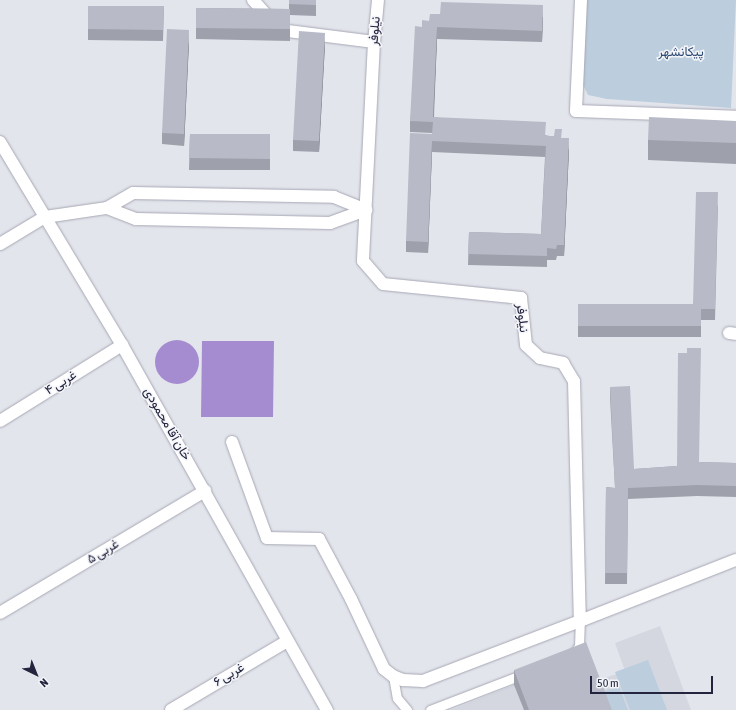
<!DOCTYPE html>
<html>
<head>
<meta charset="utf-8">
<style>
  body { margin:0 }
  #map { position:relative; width:736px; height:710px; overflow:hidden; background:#e3e5ec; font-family:"Asap Condensed",Vazirmatn,sans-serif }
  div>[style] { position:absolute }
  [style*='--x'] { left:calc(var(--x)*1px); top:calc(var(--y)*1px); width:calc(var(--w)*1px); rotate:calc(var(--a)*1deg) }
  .built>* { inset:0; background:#d4d7e0 }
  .green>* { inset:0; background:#bccddd }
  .water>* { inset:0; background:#a58cd0 }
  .round { border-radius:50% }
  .roads { filter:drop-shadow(0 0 1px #a6a7b4) drop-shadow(0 0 1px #a6a7b4) }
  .lane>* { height:9px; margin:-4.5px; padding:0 4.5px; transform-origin:4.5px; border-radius:4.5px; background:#fff }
  .street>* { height:12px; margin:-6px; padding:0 6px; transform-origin:6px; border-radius:6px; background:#fff }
  .wall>* { inset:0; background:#9ea1ab }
  .shaded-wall>* { inset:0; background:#81838b }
  .building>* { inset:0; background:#b8bbc7 }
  span { translate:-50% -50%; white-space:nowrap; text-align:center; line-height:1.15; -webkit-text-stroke:3px #f3f5f9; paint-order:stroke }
  .street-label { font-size:13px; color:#23243d }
  .park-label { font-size:13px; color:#2e4973 }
  .north { position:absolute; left:16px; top:654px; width:40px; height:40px; -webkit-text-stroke:3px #f3f5f9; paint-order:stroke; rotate:137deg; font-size:11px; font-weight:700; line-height:16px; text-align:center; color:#23243d }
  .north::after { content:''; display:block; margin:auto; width:14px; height:18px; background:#23243d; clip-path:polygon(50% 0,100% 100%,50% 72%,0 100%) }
  .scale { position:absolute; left:590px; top:676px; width:123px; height:18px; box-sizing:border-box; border:2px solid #23243d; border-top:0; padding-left:5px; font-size:12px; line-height:14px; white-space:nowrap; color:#23243d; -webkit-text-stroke:3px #f3f5f9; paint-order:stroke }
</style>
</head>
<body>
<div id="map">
  <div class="built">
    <div style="clip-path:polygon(660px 626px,691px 710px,607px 710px,596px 681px,625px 671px,615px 643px)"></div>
    <div style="clip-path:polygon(514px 685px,524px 710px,451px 710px)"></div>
  </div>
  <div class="green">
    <div style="clip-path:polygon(586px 0,736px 0,731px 108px,607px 99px,588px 95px,583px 85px)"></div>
    <div style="clip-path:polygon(648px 660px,667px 710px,630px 710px,615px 672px)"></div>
    <div style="clip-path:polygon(619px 686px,628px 710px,609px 710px,602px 692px)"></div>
  </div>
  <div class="water">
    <div class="round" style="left:155px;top:340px;width:44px;height:44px"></div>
    <div style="clip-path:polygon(202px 341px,274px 341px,273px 417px,201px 417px)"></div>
  </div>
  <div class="roads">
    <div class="lane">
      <div style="--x:573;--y:654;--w:10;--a:-53"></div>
      <div style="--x:579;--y:646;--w:25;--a:-88"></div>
      <div style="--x:393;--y:676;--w:22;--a:80"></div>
      <div style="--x:397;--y:698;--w:16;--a:50"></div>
      <div style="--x:430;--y:710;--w:101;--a:-21"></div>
    </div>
    <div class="street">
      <div style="--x:253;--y:0;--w:40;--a:48"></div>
      <div style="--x:280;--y:30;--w:95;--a:7.3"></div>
      <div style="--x:378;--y:0;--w:42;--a:95.4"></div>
      <div style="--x:374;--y:42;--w:219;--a:92.9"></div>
      <div style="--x:363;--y:261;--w:30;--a:49"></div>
      <div style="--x:383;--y:284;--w:139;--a:5.8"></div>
      <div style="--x:521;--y:298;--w:47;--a:83.9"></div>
      <div style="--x:526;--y:345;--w:19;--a:43"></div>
      <div style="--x:540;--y:358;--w:24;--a:12"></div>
      <div style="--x:563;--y:363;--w:21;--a:59"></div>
      <div style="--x:574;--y:381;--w:240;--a:88.6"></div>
      <div style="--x:580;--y:621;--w:168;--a:-21.4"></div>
      <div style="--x:581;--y:0;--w:111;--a:92.6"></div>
      <div style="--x:576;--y:111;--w:160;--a:2.1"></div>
      <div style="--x:0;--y:142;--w:237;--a:59"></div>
      <div style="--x:122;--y:345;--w:419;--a:60.7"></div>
      <div style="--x:107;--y:208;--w:31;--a:21"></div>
      <div style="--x:136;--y:219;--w:194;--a:1.2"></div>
      <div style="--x:330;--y:223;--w:38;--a:-20"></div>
      <div style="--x:0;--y:244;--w:52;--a:-31"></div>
      <div style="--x:45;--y:217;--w:63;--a:-8.3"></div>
      <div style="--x:107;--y:208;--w:30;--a:-30"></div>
      <div style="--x:133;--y:193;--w:201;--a:1.1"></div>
      <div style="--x:334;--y:197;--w:35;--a:22"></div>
      <div style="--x:729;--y:333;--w:7;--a:8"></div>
      <div style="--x:0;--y:421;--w:144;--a:-31.9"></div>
      <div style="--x:232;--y:442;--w:102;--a:70"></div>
      <div style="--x:267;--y:538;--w:52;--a:1.1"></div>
      <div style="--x:319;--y:539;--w:68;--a:61.9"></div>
      <div style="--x:351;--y:599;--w:77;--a:64.8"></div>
      <div style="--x:384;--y:669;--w:11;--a:38"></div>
      <div style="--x:393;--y:676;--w:11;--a:22"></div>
      <div style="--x:403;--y:680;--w:20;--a:3"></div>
      <div style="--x:423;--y:681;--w:168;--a:-20.9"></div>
      <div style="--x:0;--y:613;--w:239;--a:-30.8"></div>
      <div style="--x:171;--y:710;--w:135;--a:-30.7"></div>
    </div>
  </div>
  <div class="wall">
    <div style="clip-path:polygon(289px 0,316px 0,316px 16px,290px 15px,290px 41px,196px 39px,196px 8px,289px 9px)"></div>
    <div style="clip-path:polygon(88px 6px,164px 6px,163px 41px,88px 40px)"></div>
    <div style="clip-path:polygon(543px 17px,542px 42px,437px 39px,434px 117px,562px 138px,569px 150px,564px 256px,557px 256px,556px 260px,547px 260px,547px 267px,468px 265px,469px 232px,541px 234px,545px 157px,432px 152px,428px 253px,406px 252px,406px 241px,432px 134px,432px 133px,410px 132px,410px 121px,422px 27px,429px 21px)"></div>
    <div style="clip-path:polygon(189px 42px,184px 146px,162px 144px,162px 133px)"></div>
    <div style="clip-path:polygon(325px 44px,319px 152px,293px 151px,293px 140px)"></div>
    <div style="clip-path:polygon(736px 121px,736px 164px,648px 160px,648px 140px)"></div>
    <div style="clip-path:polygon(190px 134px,270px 134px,270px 170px,189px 170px)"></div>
    <div style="clip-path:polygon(718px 203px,715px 320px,701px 320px,701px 337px,578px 337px,578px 304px,693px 304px)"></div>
    <div style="clip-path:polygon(687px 353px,699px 462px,736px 463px,736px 497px,697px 496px,628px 499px,627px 584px,605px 584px,606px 487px,615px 488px,610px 398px,610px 387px,634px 469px,677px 466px)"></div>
    <div style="clip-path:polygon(514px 670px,612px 710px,524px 710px,514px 685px)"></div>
  </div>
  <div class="shaded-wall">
    <div style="clip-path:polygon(543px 5px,543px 17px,542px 42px,542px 31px)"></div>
    <div style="clip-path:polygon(437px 27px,437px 39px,433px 128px,433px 117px)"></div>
    <div style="clip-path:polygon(189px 30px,189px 42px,184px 146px,184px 134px)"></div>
    <div style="clip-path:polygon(325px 33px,325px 44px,319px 152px,319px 141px)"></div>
    <div style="clip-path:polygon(569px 138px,569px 150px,564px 256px,564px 245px)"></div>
    <div style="clip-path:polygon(432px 141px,432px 152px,428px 253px,428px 242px)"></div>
  </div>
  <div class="building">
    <div style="clip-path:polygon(289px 0,316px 0,316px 5px,289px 4px)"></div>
    <div style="clip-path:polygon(441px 2px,543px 5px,542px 31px,437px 27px,433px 117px,546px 122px,545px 136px,554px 136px,555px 129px,562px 129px,561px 138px,569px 138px,564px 245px,557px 245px,556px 249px,547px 248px,547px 256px,468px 254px,469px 232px,541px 234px,546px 146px,432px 141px,428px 242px,406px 241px,410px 133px,432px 134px,433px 122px,410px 121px,415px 26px,422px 27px,422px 20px,429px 21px,430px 14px,440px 14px)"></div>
    <div style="clip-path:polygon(88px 6px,164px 6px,163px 30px,88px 29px)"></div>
    <div style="clip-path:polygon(196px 8px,290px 9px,290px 29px,196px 28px)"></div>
    <div style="clip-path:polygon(167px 29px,189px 30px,184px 134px,162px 133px)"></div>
    <div style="clip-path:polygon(299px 31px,325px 33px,319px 141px,293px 140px)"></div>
    <div style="clip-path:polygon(649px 117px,736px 121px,736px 143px,648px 140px)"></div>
    <div style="clip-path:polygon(190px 134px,270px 134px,270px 159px,189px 158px)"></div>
    <div style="clip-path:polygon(696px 192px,718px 192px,715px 309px,701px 309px,701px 326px,578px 326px,578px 304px,693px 304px)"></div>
    <div style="clip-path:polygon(687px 348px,701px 348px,699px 462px,736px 463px,736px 486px,697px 485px,628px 488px,627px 573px,605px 573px,606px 487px,615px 488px,610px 387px,630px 386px,634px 469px,677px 466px,678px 353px,687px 353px)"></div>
    <div style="clip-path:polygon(586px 642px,612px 710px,529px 710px,514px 670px)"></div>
  </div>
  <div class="street-label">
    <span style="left:375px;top:31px;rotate:-85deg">نیلوفر</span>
    <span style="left:522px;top:318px;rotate:83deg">نیلوفر</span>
    <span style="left:61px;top:383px;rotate:-32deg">۴ غربی</span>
    <span style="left:167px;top:424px;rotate:60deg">خان آقا محمودی</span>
    <span style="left:103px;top:552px;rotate:-31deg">۵ غربی</span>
    <span style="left:229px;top:675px;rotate:-31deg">۶ غربی</span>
  </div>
  <div class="park-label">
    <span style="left:681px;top:52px">پیکانشهر</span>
  </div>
  <div class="north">N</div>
  <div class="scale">50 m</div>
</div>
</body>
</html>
